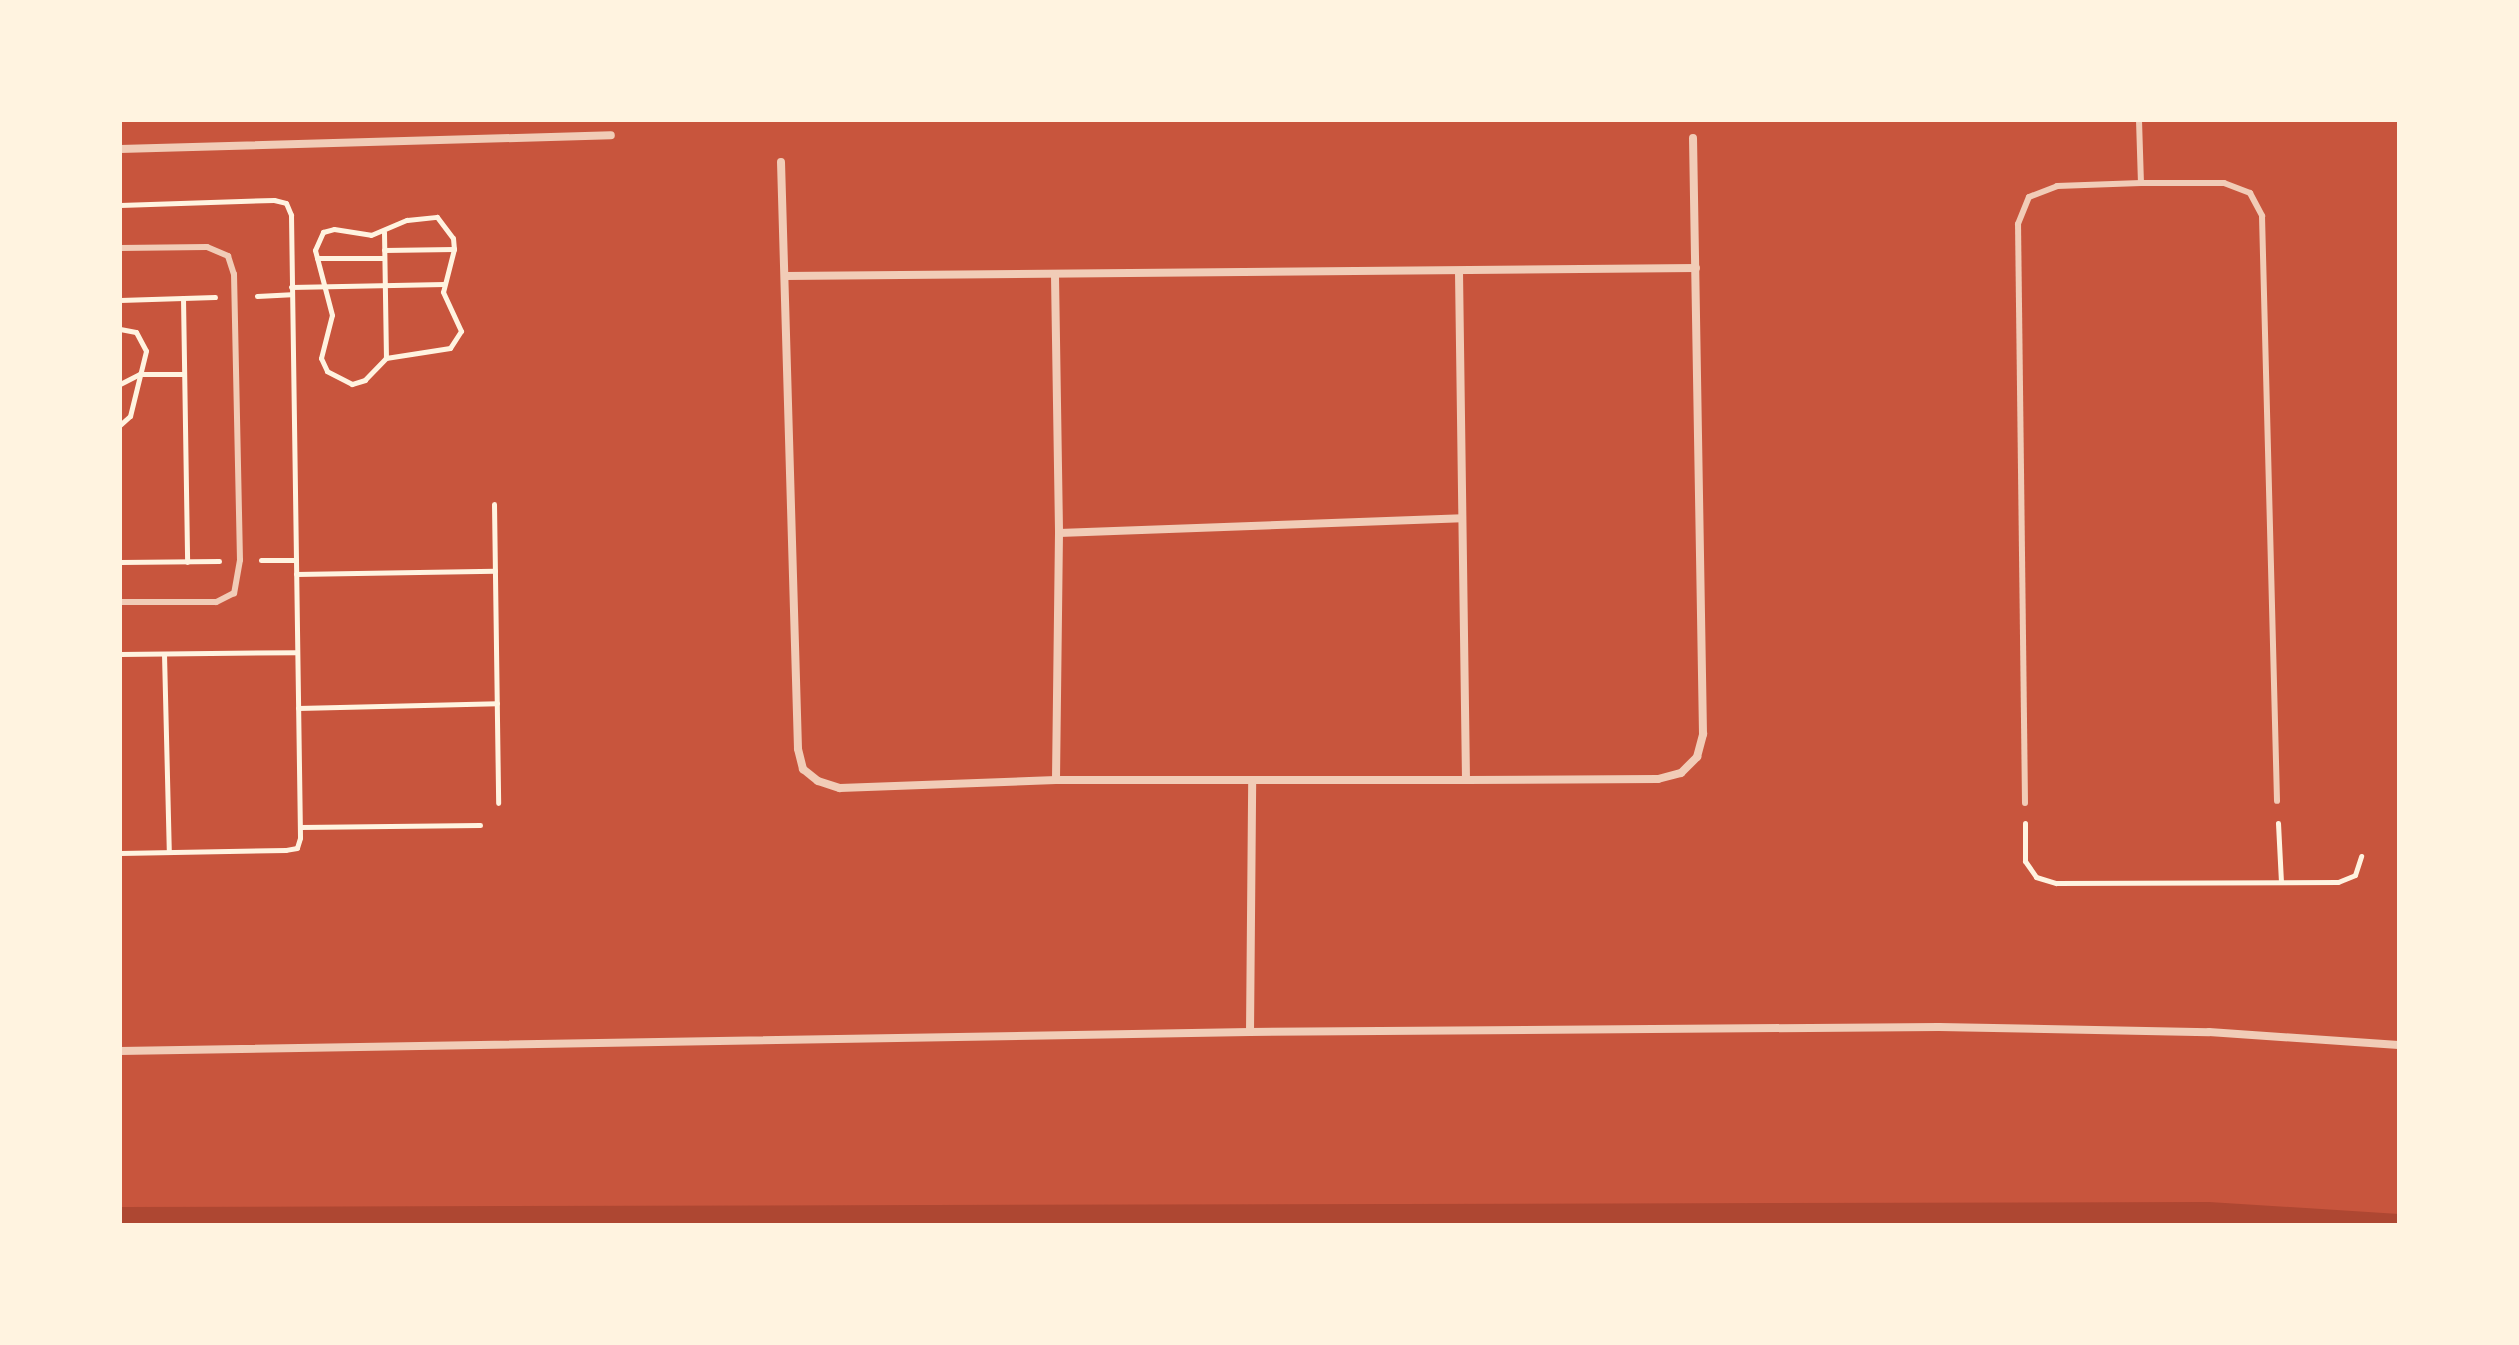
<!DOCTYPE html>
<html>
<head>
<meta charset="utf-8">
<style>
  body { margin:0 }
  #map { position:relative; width:2519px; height:1345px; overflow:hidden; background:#c8553d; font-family:Commissioner,sans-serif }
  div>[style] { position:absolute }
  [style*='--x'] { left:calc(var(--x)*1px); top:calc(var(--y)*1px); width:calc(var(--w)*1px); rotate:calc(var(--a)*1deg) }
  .green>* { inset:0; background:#ae4732 }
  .path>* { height:5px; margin:-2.5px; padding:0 2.5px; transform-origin:2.5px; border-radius:2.5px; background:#fff3e0 }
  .service>* { height:6px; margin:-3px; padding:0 3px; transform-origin:3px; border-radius:3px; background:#f1ccb7 }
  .minor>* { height:8px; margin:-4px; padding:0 4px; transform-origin:4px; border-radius:4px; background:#f1ccb7 }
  span { translate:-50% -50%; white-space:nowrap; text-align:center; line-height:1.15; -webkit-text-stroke:8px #fff3e0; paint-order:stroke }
  .frame { position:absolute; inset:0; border:122px solid #fff3e0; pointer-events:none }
</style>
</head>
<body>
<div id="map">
  <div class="green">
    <div style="clip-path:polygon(2209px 1202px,2399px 1214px,2399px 1225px,120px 1225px,120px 1207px)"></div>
  </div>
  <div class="path">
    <div style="--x:120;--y:205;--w:154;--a:-1.9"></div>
    <div style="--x:274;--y:200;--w:12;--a:14"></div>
    <div style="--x:286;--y:203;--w:13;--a:67"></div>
    <div style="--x:291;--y:215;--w:623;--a:89.17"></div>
    <div style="--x:300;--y:838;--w:10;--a:107"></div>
    <div style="--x:297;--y:848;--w:11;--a:170"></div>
    <div style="--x:286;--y:850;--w:166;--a:179"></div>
    <div style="--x:384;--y:232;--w:126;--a:89.1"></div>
    <div style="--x:386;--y:358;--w:30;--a:134"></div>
    <div style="--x:365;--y:380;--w:14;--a:163"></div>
    <div style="--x:352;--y:384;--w:28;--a:-153"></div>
    <div style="--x:327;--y:371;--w:14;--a:-115"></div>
    <div style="--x:321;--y:358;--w:44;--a:-75.7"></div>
    <div style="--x:332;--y:315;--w:67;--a:-104.7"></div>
    <div style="--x:315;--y:250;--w:20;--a:-66"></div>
    <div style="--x:323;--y:232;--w:11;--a:-15"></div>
    <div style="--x:334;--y:229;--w:37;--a:9"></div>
    <div style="--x:371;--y:235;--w:39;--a:-23"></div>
    <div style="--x:407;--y:220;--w:30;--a:-6"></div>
    <div style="--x:437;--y:217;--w:26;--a:53"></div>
    <div style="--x:453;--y:238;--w:11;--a:85"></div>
    <div style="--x:454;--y:249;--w:44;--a:104.3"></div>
    <div style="--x:443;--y:292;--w:43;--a:65.2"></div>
    <div style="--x:461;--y:331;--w:20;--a:123"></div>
    <div style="--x:450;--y:348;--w:65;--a:171.1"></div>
    <div style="--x:384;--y:250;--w:70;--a:-0.8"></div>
    <div style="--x:317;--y:258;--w:67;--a:0"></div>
    <div style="--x:291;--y:287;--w:153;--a:-1.1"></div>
    <div style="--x:257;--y:296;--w:34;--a:-3"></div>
    <div style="--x:183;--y:298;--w:264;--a:89.1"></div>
    <div style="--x:120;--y:300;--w:95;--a:-1.8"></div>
    <div style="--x:120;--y:329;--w:16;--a:11"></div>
    <div style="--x:136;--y:332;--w:21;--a:62"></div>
    <div style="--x:146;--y:351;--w:67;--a:103.8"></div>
    <div style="--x:130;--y:416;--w:13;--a:138"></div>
    <div style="--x:120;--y:384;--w:22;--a:-27"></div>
    <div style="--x:140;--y:374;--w:43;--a:0"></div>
    <div style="--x:494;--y:504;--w:299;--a:89.2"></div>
    <div style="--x:261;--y:560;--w:35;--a:0"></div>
    <div style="--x:120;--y:562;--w:99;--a:-0.6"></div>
    <div style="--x:296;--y:574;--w:199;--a:-0.9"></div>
    <div style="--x:120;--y:654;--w:177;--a:-0.6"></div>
    <div style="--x:164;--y:654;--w:198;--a:88.6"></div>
    <div style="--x:298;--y:708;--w:199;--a:-1.4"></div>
    <div style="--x:2025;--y:823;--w:38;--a:90"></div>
    <div style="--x:2025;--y:861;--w:19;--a:55"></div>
    <div style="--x:2036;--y:877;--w:21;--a:17"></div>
    <div style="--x:2056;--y:883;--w:282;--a:-0.2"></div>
    <div style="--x:2338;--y:882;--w:18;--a:-22"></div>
    <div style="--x:2355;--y:875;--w:20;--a:-72"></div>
    <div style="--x:2278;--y:823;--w:59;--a:87.1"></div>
    <div style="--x:300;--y:827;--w:180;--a:-0.6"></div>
  </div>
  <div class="service">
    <div style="--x:2139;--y:120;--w:63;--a:88.2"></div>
    <div style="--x:120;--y:248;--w:87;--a:-0.7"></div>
    <div style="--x:207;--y:247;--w:23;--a:23"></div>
    <div style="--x:228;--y:256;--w:19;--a:72"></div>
    <div style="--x:234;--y:274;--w:286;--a:88.8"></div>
    <div style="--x:240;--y:560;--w:34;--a:100"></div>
    <div style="--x:234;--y:593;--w:20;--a:153"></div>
    <div style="--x:216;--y:602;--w:96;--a:180"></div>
    <div style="--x:2025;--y:803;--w:579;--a:-90.69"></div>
    <div style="--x:2018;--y:224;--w:29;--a:-68"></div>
    <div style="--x:2029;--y:197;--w:30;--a:-21"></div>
    <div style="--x:2057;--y:186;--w:84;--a:-2"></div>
    <div style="--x:2141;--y:183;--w:83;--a:0"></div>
    <div style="--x:2224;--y:183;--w:28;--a:21"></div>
    <div style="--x:2250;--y:193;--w:26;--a:62"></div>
    <div style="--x:2262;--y:216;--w:585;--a:88.53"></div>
  </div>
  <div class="minor">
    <div style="--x:120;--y:149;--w:491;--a:-1.6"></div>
    <div style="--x:781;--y:162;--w:587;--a:88.34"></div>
    <div style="--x:798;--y:749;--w:21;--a:76"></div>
    <div style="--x:803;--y:769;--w:19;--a:39"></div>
    <div style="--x:818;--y:781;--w:23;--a:18"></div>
    <div style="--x:840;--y:788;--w:216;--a:-2.1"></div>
    <div style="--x:1056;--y:780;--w:410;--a:0"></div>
    <div style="--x:1466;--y:780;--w:509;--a:-90.79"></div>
    <div style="--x:785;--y:276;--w:911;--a:-0.5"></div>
    <div style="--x:1055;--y:276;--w:257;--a:89.1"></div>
    <div style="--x:1059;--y:533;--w:247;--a:90.7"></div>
    <div style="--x:1059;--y:533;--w:403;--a:-2.1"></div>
    <div style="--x:1466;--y:780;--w:192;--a:-0.3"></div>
    <div style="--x:1658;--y:779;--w:24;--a:-15"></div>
    <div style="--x:1681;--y:773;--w:23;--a:-45"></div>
    <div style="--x:1697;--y:757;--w:24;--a:-75"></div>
    <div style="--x:1703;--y:734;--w:596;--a:-90.96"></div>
    <div style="--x:1250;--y:1032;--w:250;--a:-89.5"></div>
    <div style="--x:120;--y:1051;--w:1130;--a:-0.96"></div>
    <div style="--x:1250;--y:1032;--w:689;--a:-0.42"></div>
    <div style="--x:1939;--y:1027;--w:270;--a:1.1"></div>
    <div style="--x:2209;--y:1032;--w:190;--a:3.9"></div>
  </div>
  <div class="frame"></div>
</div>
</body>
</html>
